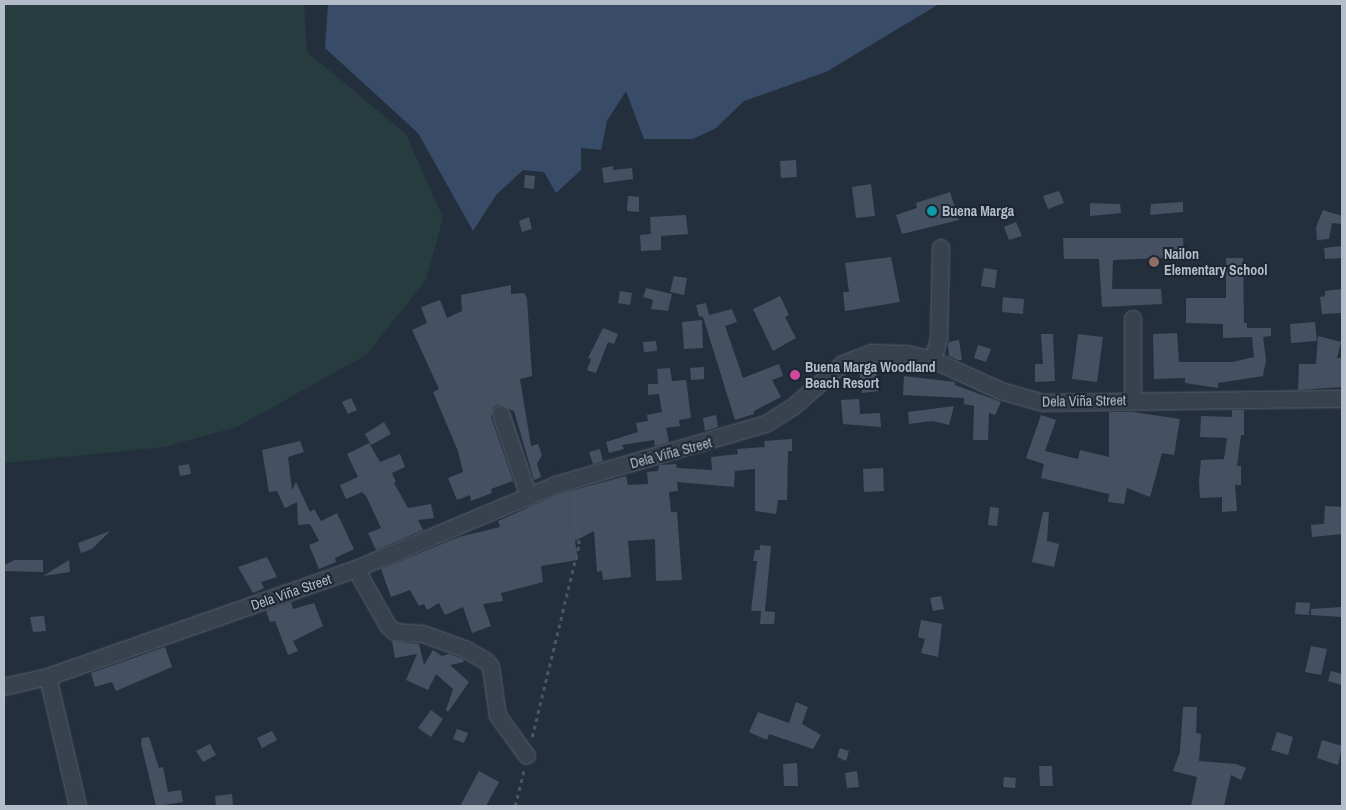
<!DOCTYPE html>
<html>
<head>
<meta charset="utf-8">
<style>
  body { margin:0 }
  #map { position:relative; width:1346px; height:810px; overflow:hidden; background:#242f3e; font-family:"Archivo Narrow",sans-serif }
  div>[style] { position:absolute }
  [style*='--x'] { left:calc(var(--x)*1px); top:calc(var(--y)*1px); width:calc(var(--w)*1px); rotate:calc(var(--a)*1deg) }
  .green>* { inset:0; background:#263c3f }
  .water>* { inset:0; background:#394c67 }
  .building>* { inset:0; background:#455162 }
  .path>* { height:2.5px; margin-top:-1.25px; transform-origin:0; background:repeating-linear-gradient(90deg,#44595c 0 4px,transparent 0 8px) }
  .roads { filter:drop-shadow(0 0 1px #565f6c) drop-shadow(0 0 1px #565f6c) }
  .minor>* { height:16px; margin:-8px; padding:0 8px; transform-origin:8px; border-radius:8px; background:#38414e }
  .dots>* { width:14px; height:14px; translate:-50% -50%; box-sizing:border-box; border:2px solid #1d2633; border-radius:50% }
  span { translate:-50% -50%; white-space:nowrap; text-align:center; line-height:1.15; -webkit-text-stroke:4px #1d2633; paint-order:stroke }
  .poi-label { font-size:14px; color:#b4bcc9; font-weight:700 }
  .left { translate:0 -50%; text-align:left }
  .street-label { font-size:14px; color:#b4bcc9 }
  .frame { position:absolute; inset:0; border:5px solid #b4bcc9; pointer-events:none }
</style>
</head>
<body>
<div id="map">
  <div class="green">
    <div style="clip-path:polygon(4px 4px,304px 4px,307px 52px,406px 134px,443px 218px,426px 280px,366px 355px,237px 427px,164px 447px,4px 463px)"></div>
  </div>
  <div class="water">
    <div style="clip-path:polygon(328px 4px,939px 4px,826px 72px,744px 101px,716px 128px,693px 139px,644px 139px,626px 91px,607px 121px,601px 150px,581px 148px,581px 170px,556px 193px,544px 172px,523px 170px,496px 195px,473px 231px,418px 133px,325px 48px)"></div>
  </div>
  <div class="building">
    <div style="clip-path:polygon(796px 160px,797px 177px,781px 178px,780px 161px)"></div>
    <div style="clip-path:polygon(613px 166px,613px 170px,632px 168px,633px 179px,604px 183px,602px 168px)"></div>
    <div style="clip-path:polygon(525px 175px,535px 176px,534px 189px,524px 188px)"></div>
    <div style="clip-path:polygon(871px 184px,875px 216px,856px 218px,852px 187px)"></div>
    <div style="clip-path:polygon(1059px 191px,1064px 203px,1048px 209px,1043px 196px)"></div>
    <div style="clip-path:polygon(950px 192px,959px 220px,902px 234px,896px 215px,917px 208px,916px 203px)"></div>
    <div style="clip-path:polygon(628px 196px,639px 197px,639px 212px,627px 211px)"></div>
    <div style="clip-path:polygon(1183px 202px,1183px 212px,1150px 215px,1151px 204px)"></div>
    <div style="clip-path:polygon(1090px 203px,1120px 204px,1121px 213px,1090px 216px)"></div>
    <div style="clip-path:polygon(1323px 210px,1342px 216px,1342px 224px,1332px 223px,1329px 239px,1317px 240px,1316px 227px)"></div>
    <div style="clip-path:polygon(686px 215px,688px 234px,661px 236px,661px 250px,641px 251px,640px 235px,651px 234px,650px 217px)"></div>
    <div style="clip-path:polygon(529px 217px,532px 229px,522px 232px,519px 221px)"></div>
    <div style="clip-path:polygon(1016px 222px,1022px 236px,1009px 240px,1004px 227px)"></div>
    <div style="clip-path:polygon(1063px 238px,1183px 238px,1184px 257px,1113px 260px,1112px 289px,1161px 289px,1162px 304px,1102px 307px,1099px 259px,1064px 259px)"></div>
    <div style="clip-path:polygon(1342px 246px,1342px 258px,1325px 259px,1324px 248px)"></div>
    <div style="clip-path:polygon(891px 257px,900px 302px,845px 311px,843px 292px,849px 292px,845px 263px)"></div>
    <div style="clip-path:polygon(1226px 258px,1243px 258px,1244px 323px,1247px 323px,1247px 328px,1271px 328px,1271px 336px,1263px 337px,1266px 360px,1263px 376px,1218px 383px,1218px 388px,1185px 383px,1185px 378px,1154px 379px,1153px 334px,1177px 333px,1179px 362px,1232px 362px,1254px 357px,1252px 337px,1223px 338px,1223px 324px,1186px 323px,1186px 298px,1226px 298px)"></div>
    <div style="clip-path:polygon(984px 268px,997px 270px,995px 288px,981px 286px)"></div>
    <div style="clip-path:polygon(674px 276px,687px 278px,684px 295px,670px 292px)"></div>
    <div style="clip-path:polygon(511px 285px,511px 294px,524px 293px,527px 298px,532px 376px,520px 379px,531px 446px,538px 444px,542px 455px,537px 464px,541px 477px,534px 480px,514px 411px,498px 404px,493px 408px,491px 417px,513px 481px,491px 489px,492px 493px,471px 501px,470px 495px,457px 500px,448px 478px,463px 472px,458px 451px,433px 392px,439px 389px,412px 330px,427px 323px,421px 307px,440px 300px,447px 318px,462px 311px,461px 295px)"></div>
    <div style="clip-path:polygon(646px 288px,672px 294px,668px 311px,651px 309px,653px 300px,643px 297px)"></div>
    <div style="clip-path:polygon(1342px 289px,1342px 313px,1322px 314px,1320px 297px,1325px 296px,1325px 291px)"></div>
    <div style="clip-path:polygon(620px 291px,632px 293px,630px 305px,618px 303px)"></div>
    <div style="clip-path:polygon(780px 296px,789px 315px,785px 317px,796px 338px,773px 351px,753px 309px)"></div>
    <div style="clip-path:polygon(1003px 297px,1024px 299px,1023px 314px,1002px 312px)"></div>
    <div style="clip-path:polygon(706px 303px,709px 315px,732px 309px,737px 322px,725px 326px,743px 378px,779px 364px,783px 376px,772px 380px,781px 397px,754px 411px,754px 414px,735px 420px,703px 317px,699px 316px,696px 305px)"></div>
    <div style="clip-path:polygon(702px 320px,703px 348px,684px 349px,682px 322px)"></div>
    <div style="clip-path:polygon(1315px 322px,1317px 341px,1291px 343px,1290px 324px)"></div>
    <div style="clip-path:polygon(603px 328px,618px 334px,614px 344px,608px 342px,596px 373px,587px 370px,591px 359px,588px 358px)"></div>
    <div style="clip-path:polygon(1041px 334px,1053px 334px,1055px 381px,1035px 382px,1035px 364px,1043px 364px)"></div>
    <div style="clip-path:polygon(1078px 334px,1103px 337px,1097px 382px,1072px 379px)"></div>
    <div style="clip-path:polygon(1318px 336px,1341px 342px,1337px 358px,1342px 358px,1342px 387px,1298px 390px,1299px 364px,1316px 364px)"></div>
    <div style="clip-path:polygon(959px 340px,962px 360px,958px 360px,949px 356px,948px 345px,949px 342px)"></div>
    <div style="clip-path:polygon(656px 341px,657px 351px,644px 352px,643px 342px)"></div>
    <div style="clip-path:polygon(978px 345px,991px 349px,986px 362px,974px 358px)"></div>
    <div style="clip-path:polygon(875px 364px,878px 391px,862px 393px,859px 369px)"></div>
    <div style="clip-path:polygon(704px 367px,704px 379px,691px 380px,690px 368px)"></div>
    <div style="clip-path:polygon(670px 368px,672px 381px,686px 380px,691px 418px,679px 420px,680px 426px,666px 428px,669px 442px,655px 446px,654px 440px,622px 445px,624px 449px,609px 453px,606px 442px,638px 432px,636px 423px,648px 421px,647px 415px,662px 412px,659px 394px,648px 395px,648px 384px,658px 384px,657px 369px)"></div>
    <div style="clip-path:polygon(904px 376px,955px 382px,955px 385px,1001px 402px,995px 415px,989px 413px,988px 440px,973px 440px,974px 406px,964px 404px,964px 398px,903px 395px)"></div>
    <div style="clip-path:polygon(351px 398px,357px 410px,348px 414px,342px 402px)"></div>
    <div style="clip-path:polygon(859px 399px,860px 414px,880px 413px,881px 427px,843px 424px,841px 400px)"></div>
    <div style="clip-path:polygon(954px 406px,949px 425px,932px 421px,909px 424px,908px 412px)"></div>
    <div style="clip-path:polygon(1232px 410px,1244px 410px,1244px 435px,1241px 435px,1237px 466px,1241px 466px,1241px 485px,1235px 485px,1237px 511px,1222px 512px,1222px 497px,1200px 498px,1199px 481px,1201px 460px,1224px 459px,1227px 438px,1200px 437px,1201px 416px,1232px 417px)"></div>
    <div style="clip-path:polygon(1109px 412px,1133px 412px,1180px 419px,1174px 455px,1162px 453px,1150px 497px,1127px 488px,1124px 504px,1108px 502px,1109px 494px,1041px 478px,1044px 464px,1026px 458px,1041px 415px,1056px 420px,1045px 451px,1078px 459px,1080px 450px,1109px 457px)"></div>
    <div style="clip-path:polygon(716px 415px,718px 427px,705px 431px,703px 418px)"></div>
    <div style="clip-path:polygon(384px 422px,391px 434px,371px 445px,365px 434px)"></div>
    <div style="clip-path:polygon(792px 439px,792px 451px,788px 451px,787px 500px,778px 500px,776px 514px,755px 511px,755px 469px,735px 471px,734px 487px,677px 482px,678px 491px,669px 492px,671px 512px,677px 512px,682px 580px,656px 581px,655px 539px,628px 541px,631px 577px,603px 580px,602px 571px,597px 572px,594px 531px,575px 541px,578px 560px,541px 566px,543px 582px,501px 593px,503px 601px,483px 604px,491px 626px,472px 633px,463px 607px,445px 615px,439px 603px,427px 610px,424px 604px,419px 606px,410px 590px,391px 597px,381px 569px,459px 537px,500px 527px,498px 521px,559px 494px,626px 476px,628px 485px,648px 484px,647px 472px,658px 471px,659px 465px,676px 464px,677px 468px,712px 470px,711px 457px,738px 454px,737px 449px,765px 447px,764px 441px)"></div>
    <div style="clip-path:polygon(300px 441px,304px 452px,288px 457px,292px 490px,296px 482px,310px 512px,314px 509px,321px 521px,337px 513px,354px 549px,335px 558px,336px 562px,319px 569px,309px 545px,319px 541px,310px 524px,298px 525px,297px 502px,285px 508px,277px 491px,269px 492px,262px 450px)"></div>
    <div style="clip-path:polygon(369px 443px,380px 462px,400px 454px,405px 467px,392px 473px,396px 482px,394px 483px,408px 508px,431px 504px,434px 518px,418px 520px,423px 530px,376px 550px,368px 533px,381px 528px,366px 496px,362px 492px,346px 499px,340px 485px,358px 477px,347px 454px)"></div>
    <div style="clip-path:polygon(600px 449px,603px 461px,593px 464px,589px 452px)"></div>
    <div style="clip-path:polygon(189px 464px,191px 474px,180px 476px,178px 466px)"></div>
    <div style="clip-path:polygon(883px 468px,884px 491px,864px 492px,863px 469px)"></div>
    <div style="clip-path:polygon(1325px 506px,1342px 507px,1342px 534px,1312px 537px,1311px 525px,1324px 524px)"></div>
    <div style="clip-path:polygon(990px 507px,999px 508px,997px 526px,988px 525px)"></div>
    <div style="clip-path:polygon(1043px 512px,1049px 512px,1047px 541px,1059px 544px,1054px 567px,1032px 562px)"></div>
    <div style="clip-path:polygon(110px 531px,92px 549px,81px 553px,78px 543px)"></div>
    <div style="clip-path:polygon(760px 545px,771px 546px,765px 611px,751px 611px,757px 561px,753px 561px,755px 550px,760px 550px)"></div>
    <div style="clip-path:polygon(267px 557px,277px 577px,261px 582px,264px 588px,253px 593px,238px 567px)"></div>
    <div style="clip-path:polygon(15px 560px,43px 560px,43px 572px,4px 571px,4px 565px)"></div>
    <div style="clip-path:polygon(69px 560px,70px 572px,43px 576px)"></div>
    <div style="clip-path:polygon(941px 596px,944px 609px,933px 611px,930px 598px)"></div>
    <div style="clip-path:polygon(291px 602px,293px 609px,314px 603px,323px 626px,293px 641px,298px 651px,288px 655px,275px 621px,270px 622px,266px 611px)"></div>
    <div style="clip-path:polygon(1296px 602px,1310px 603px,1309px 615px,1295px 614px)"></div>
    <div style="clip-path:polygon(1342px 607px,1342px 617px,1311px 615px,1311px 609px)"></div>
    <div style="clip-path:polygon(761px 611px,775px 612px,774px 624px,760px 624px)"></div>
    <div style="clip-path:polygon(44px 616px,46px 631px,33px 632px,30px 617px)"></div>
    <div style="clip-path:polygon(921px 620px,942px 624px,938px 657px,921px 653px,925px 639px,918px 637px)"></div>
    <div style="clip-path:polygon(392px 641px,419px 644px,424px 665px,433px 650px,442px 656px,449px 654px,463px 659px,464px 662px,450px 665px,469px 682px,448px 712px,446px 710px,453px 689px,436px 674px,428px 690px,406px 680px,417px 654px,395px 658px)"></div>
    <div style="clip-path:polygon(1311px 646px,1327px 649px,1321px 675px,1305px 672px)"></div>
    <div style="clip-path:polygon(165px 647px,172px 667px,116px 691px,112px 682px,95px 687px,91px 673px)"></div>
    <div style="clip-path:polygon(1331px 671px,1342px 674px,1342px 685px,1328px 681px)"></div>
    <div style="clip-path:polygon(796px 702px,808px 707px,802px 724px,821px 735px,813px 749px,769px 734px,767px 740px,749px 732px,758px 712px,789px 723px)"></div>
    <div style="clip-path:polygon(1183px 707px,1197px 707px,1196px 733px,1201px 734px,1199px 761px,1236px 764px,1246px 768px,1241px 780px,1231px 775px,1224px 806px,1191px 806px,1197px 777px,1173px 771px,1180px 752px)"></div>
    <div style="clip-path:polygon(431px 710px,443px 719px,431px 737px,418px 728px)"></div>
    <div style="clip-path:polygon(457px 729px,468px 733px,464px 743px,453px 739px)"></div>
    <div style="clip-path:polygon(272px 731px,277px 740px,262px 748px,257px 738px)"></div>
    <div style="clip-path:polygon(1277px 732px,1293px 737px,1288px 755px,1271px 750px)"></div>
    <div style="clip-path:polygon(149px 737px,159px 768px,163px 767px,168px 792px,181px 790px,183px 802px,156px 806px,141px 743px,142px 738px)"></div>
    <div style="clip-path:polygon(1322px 740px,1342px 746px,1338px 765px,1317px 758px)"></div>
    <div style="clip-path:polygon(210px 744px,216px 755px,203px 762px,196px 751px)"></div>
    <div style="clip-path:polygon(840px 748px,849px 751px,846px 761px,837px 757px)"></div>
    <div style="clip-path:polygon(797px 763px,798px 786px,784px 786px,783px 764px)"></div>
    <div style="clip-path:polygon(1039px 766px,1052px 766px,1053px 786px,1040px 786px)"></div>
    <div style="clip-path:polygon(479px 771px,499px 782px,486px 806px,460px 806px)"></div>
    <div style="clip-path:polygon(857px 771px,859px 787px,847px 788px,845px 773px)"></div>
    <div style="clip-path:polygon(1004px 777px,1016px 778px,1015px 788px,1003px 787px)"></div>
    <div style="clip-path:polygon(232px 794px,233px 806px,216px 806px,215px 796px)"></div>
  </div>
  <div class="path">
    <div style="--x:532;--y:737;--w:199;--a:-76.3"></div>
    <div style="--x:579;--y:544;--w:16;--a:-104"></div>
    <div style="--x:575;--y:528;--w:34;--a:-90"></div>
    <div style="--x:515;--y:806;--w:38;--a:-76"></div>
  </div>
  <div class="roads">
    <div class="minor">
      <div style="--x:1133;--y:319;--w:81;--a:90"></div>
      <div style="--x:933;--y:360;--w:22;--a:-74"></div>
      <div style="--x:939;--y:339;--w:91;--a:-88.7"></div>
      <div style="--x:501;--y:414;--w:88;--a:71.4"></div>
      <div style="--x:356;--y:569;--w:65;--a:60.7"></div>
      <div style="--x:388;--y:626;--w:9;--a:41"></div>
      <div style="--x:395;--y:632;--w:28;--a:4"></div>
      <div style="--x:423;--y:634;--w:45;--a:19.7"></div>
      <div style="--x:465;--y:649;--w:24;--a:30"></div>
      <div style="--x:486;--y:661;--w:8;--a:50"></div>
      <div style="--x:491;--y:667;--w:49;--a:81.9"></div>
      <div style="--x:498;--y:716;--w:49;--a:54.1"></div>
      <div style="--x:48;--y:677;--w:132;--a:76.9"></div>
      <div style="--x:4;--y:687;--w:45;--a:-12.8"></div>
      <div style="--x:48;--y:677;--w:326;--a:-19.3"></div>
      <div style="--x:356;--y:569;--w:217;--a:-22.8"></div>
      <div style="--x:556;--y:485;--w:219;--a:-16.2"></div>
      <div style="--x:766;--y:424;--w:31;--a:-32"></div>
      <div style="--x:792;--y:408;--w:67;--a:-40.8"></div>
      <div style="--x:843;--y:364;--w:31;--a:-21"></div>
      <div style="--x:872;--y:353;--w:35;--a:2"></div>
      <div style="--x:907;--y:354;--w:27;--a:13"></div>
      <div style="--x:933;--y:360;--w:75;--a:24.5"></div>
      <div style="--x:1001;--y:391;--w:44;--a:15.9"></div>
      <div style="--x:1043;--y:403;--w:299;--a:-0.8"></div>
    </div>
  </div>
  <div class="dots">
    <div style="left:932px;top:211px;background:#0f9aa8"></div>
    <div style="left:1154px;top:262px;background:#8d6e63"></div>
    <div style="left:795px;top:375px;background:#d1479c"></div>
  </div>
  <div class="poi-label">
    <span class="left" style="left:942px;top:211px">Buena Marga</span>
    <span class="left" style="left:1164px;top:262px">Nailon<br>Elementary School</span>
    <span class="left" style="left:805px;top:375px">Buena Marga Woodland<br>Beach Resort</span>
  </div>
  <div class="street-label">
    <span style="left:1084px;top:401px;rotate:-1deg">Dela Viña Street</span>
    <span style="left:671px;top:453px;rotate:-15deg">Dela Viña Street</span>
    <span style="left:291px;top:592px;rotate:-19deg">Dela Viña Street</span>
  </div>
  <div class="frame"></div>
</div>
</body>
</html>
